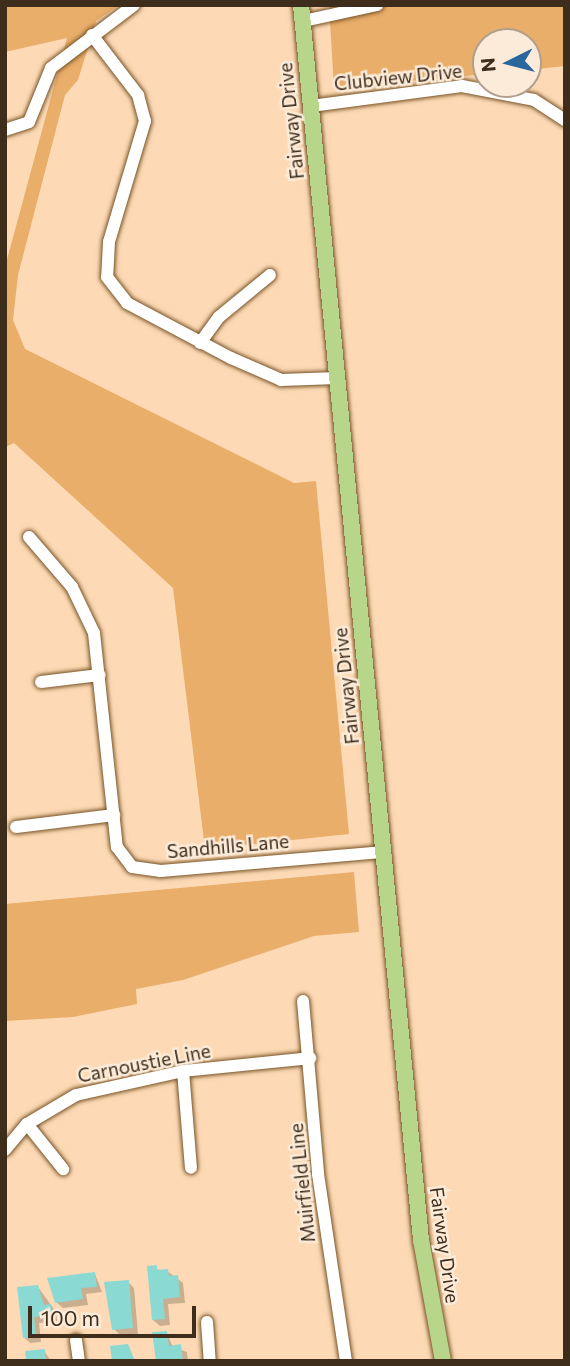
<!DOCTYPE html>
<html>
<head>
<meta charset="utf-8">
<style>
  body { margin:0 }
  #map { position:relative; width:570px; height:1366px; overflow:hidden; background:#fddab5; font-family:Commissioner,sans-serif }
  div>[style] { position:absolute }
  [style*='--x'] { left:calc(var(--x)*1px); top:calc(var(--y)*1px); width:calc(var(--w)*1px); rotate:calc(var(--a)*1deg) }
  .green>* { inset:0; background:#e9ae6a }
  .shadow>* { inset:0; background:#0003 }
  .building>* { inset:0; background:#8bd9d3 }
  .roads { filter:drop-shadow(0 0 2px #785326) drop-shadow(0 0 2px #785326) }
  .minor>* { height:12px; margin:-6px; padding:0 6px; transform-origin:6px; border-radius:6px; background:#fff }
  .major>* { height:16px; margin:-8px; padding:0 8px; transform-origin:8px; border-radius:8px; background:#b8d68a }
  span { translate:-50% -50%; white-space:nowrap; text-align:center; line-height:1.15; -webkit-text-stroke:5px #fcebd8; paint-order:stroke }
  .street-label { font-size:19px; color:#3d2d1a }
  .frame { position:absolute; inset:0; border:7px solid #3d2d1a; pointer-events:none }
  .north { position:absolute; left:472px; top:28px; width:70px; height:70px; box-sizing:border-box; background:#fcebd8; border:2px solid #b09f8c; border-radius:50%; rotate:264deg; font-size:19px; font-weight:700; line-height:28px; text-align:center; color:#3d2d1a }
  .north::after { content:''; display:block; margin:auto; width:24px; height:32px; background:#29679d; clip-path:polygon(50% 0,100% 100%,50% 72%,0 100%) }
  .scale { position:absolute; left:28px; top:1306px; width:168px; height:32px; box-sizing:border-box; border:4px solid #3d2d1a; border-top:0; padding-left:9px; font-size:21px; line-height:24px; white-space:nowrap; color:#3d2d1a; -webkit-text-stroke:5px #fcebd8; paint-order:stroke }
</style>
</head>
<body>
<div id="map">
  <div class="green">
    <div style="clip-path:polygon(5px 5px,119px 5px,96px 21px,78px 80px,65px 95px,18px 275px,13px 320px,25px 349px,294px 483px,316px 481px,349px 834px,205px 849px,173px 588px,14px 443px,5px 447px,5px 267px,67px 38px,5px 52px)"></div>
    <div style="clip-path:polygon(329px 5px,565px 5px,565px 66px,528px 70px,528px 42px,486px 42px,486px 74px,334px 88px)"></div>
    <div style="clip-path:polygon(354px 872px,359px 932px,314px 936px,183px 980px,136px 989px,137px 1004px,73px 1017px,5px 1021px,5px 904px)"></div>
  </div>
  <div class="shadow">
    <div style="clip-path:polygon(149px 1268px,167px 1271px,183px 1283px,185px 1303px,168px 1304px,170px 1325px,160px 1326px,153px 1320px)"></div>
    <div style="clip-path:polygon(95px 1274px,102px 1292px,86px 1294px,88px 1305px,63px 1308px,56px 1302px)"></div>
    <div style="clip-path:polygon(128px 1282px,134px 1288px,138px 1334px,120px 1335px,114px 1329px)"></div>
    <div style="clip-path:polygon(38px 1287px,56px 1312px,57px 1321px,39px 1323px,41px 1342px,30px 1343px,24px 1337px)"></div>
    <div style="clip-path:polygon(166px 1332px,173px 1347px,187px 1352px,188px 1361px,158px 1361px)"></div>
    <div style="clip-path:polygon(44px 1351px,51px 1361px,29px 1361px)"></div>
  </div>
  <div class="building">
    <div style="clip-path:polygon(157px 1265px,157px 1270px,168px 1269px,169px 1276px,178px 1275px,180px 1297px,163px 1299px,165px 1319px,152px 1320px,147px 1266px)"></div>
    <div style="clip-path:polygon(95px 1272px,97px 1287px,81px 1288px,83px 1299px,55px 1303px,47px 1278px)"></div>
    <div style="clip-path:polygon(129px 1280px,133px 1328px,112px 1330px,104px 1282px)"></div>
    <div style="clip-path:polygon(38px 1285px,44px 1305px,51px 1304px,52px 1316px,34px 1317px,36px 1337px,23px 1338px,17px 1287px)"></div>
    <div style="clip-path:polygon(167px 1331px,169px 1346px,181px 1344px,183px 1361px,156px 1361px,152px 1332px)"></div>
    <div style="clip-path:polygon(128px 1344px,135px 1361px,112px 1361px,110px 1346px)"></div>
    <div style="clip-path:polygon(45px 1349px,46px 1361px,26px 1361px,25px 1351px)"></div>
  </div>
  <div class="roads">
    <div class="minor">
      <div style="--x:303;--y:21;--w:76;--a:-12.2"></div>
      <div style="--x:92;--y:35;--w:76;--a:52.5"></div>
      <div style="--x:138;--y:95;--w:27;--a:75"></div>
      <div style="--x:145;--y:121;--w:126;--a:106.6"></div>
      <div style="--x:109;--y:242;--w:35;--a:93"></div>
      <div style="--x:107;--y:277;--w:33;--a:52"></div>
      <div style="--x:127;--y:303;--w:118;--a:27.9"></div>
      <div style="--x:231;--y:358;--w:55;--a:23.7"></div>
      <div style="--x:281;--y:380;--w:56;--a:-2"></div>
      <div style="--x:311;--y:106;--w:152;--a:-7.5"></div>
      <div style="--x:462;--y:86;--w:73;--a:11"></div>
      <div style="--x:534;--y:100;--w:37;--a:33"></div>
      <div style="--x:5;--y:130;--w:25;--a:-18"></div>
      <div style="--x:29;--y:122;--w:58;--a:-67.8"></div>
      <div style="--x:51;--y:68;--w:104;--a:-37.2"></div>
      <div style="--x:200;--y:343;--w:32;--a:-54"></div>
      <div style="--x:219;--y:317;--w:66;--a:-39.5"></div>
      <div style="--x:29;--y:537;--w:66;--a:49.3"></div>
      <div style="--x:72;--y:587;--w:51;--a:64.4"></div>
      <div style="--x:94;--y:633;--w:215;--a:83.9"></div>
      <div style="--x:117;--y:847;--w:25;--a:53"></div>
      <div style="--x:132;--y:867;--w:29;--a:8"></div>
      <div style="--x:161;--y:871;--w:224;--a:-4.9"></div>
      <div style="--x:41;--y:682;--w:59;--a:-6.8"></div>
      <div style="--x:16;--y:827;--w:99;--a:-7"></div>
      <div style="--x:303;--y:1001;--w:174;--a:85"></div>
      <div style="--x:318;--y:1174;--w:189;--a:81.5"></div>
      <div style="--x:183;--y:1071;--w:97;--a:85.3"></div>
      <div style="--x:27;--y:1124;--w:58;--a:51.3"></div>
      <div style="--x:5;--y:1150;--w:34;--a:-50"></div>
      <div style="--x:27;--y:1124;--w:57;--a:-30.6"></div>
      <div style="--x:76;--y:1095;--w:110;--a:-12.6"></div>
      <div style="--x:183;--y:1071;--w:128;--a:-5.8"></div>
      <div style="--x:207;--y:1322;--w:39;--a:86"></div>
      <div style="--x:76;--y:1340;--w:21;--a:82"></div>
    </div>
    <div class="major">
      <div style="--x:301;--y:5;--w:1241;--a:84.45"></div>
      <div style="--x:421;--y:1240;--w:123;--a:79.7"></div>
    </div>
  </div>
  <div class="street-label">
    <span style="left:398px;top:77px;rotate:-6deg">Clubview Drive</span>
    <span style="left:291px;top:121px;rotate:-96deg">Fairway Drive</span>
    <span style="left:346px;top:686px;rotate:-96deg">Fairway Drive</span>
    <span style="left:228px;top:846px;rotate:-5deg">Sandhills Lane</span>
    <span style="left:144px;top:1063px;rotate:-11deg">Carnoustie Line</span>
    <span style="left:302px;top:1183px;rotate:-96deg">Muirfield Line</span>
    <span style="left:445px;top:1245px;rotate:82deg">Fairway Drive</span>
  </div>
  <div class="frame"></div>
  <div class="north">N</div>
  <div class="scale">100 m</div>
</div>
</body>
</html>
